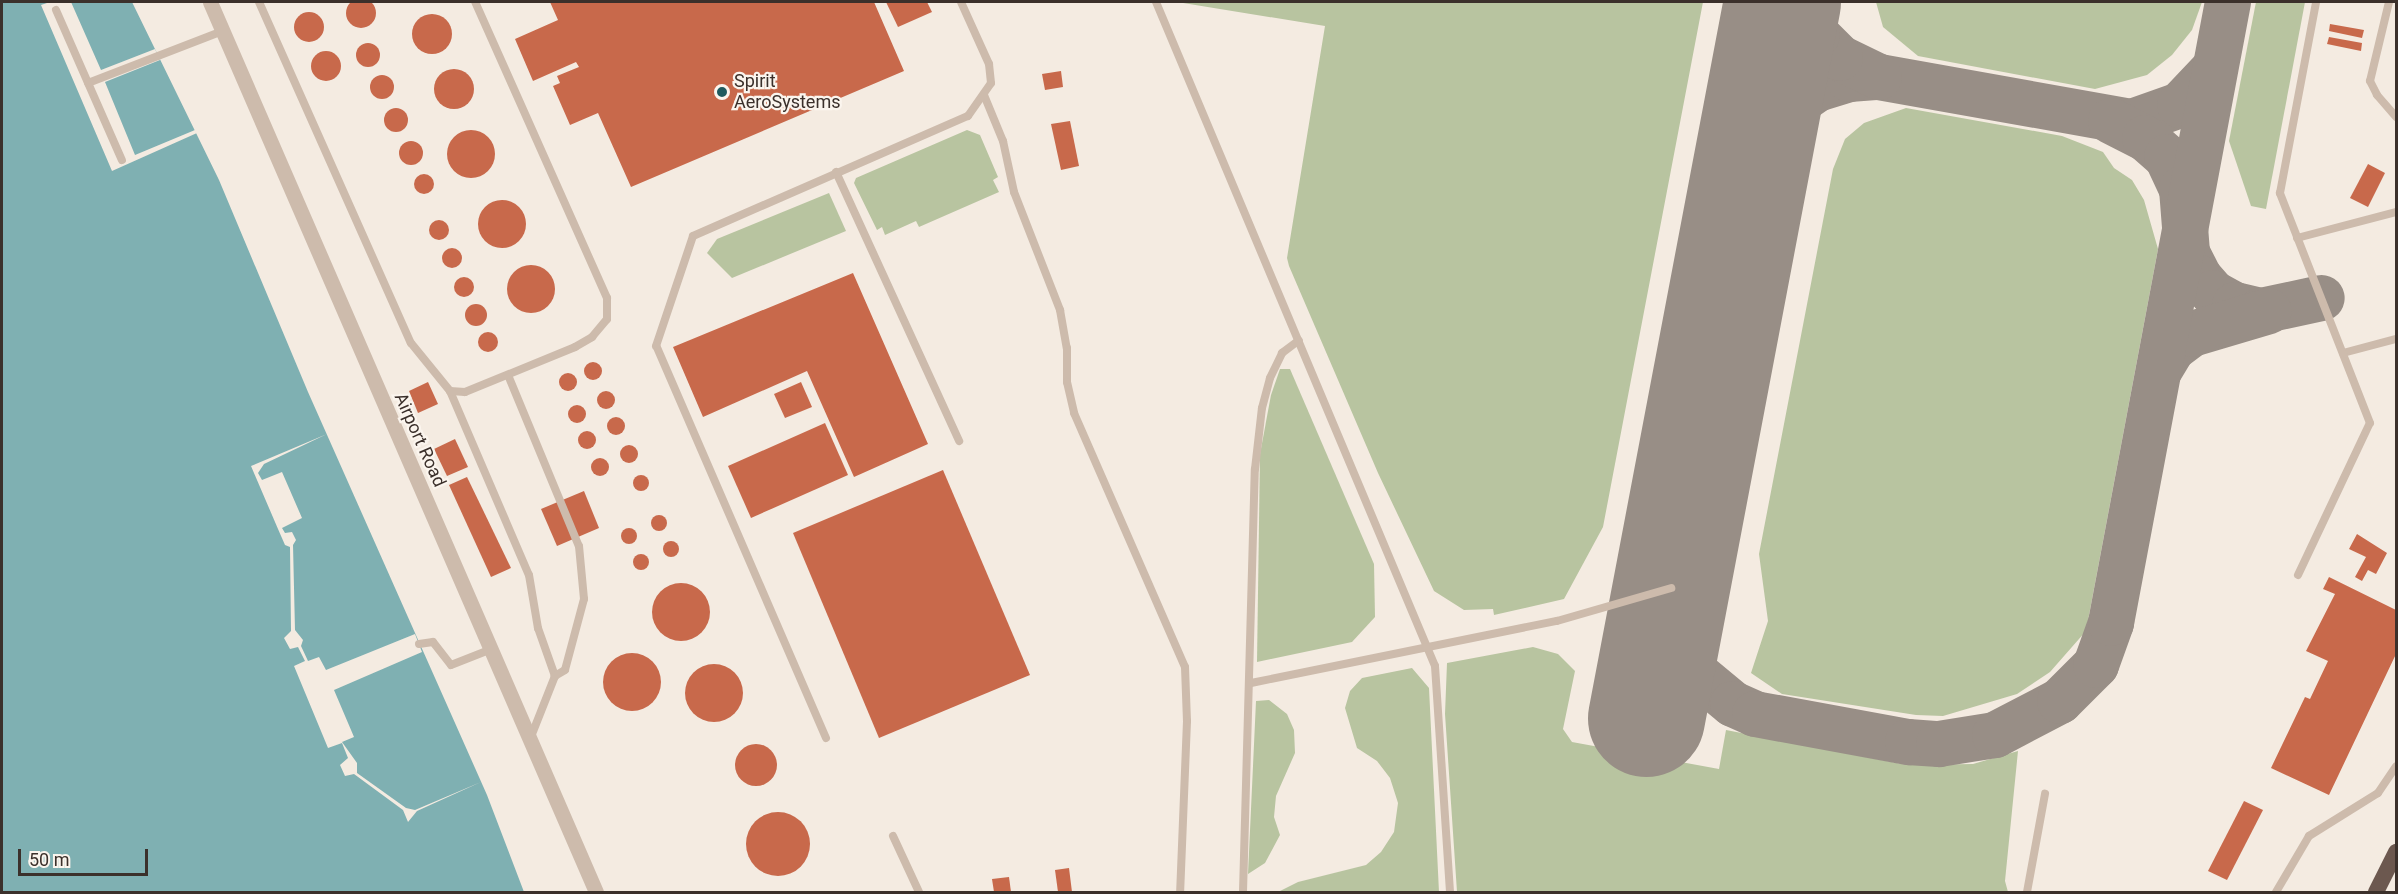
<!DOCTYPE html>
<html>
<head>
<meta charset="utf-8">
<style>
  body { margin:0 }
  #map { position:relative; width:2398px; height:894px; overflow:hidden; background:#f4ebe1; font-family:Roboto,sans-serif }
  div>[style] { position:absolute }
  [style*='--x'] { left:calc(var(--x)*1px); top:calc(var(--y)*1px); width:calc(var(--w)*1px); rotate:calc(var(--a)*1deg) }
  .green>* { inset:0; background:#b8c4a0 }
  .water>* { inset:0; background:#7fb0b2 }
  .pier>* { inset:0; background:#f4ebe1 }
  .taxiway>* { height:46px; margin:-23px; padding:0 23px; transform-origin:23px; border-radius:23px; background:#988e86 }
  .runway>* { height:117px; margin:-58.5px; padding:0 58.5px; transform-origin:58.5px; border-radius:58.5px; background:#988e86 }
  .building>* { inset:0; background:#c8694b }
  .round { border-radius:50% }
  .service>* { height:8px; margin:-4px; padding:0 4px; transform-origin:4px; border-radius:4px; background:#cdbbac }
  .tertiary>* { height:15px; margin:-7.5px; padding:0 7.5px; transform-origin:7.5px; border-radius:7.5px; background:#cdbbac }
  .trunk>* { height:16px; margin:-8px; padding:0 8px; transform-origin:8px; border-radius:8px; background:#6c584f }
  .dots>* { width:16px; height:16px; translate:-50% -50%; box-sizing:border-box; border:3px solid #fbf5ee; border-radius:50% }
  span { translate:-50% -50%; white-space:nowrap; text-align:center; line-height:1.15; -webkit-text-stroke:4.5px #fbf5ee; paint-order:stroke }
  .poi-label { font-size:18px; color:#3b302b }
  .left { translate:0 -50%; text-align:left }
  .street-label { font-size:18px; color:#3b302b }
  .frame { position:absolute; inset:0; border:3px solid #3b302b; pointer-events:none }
  .scale { position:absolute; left:18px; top:849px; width:130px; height:27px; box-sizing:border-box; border:3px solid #3b302b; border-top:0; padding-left:8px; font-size:18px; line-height:21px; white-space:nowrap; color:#3b302b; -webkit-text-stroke:4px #fbf5ee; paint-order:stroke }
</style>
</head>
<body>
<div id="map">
  <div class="green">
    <div style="clip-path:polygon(1177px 2px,1703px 2px,1603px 527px,1564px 599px,1494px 615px,1493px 609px,1464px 610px,1434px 591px,1378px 473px,1289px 266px,1287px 258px,1325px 26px)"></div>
    <div style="clip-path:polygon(1876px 2px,2202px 2px,2192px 30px,2172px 55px,2147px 75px,2095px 89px,1918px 56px,1883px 27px)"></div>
    <div style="clip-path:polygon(2256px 2px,2305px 2px,2266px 209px,2251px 206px,2229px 141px)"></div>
    <div style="clip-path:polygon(1906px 108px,2062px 136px,2103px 152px,2114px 168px,2132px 180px,2144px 200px,2158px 249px,2086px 631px,2050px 672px,2017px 694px,1943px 716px,1916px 715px,1782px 694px,1751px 673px,1768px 621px,1759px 554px,1833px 169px,1845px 139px,1864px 123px)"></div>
    <div style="clip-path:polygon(967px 130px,980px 135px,998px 177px,993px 180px,999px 192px,919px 227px,916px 221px,885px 235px,882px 227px,877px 230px,854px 183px,856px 178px)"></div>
    <div style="clip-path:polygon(829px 193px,846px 231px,732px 278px,707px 253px,717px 239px)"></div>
    <div style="clip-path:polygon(1280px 369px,1290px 369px,1374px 564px,1375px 617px,1352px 642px,1257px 662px,1260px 454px,1271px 395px)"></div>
    <div style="clip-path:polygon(1533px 647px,1558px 654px,1575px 671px,1563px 729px,1572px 742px,1719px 769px,1726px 730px,1907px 765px,1973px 764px,2018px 751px,2005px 881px,2008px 892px,1457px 892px,1445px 714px,1447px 663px)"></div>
    <div style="clip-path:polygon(1412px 668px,1429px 688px,1439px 892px,1278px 892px,1298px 882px,1366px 865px,1381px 852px,1394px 832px,1398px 803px,1390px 778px,1377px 761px,1357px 748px,1345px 708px,1350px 691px,1362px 678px)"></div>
    <div style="clip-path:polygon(1269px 700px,1287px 714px,1294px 730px,1295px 753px,1276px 796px,1274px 817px,1280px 835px,1265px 863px,1248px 874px,1256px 701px)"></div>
  </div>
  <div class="water">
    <div style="clip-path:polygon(2px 2px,132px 2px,219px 180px,308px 392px,487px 795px,524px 892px,2px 892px)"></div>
  </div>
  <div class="pier">
    <div style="clip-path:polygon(50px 2px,71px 2px,101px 70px,155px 49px,160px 60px,105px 82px,135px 155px,195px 130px,197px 133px,112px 171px,41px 5px)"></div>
    <div style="clip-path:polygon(327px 434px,264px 464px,258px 473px,262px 480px,282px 472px,302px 518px,282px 528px,285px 533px,292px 532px,296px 540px,293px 545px,295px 630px,303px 640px,301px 646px,308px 661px,319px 657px,326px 670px,415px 634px,422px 652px,334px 690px,354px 737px,342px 742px,357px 763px,357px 773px,406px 808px,415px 810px,481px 782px,417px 811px,408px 822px,403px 810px,354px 774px,345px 776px,340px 765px,348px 758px,342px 743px,328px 748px,294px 666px,305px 661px,298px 647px,290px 649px,284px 638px,291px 631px,290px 547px,285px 545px,278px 529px,251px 466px)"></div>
  </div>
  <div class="taxiway">
    <div style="--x:1879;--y:77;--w:257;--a:10.1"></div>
    <div style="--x:2132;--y:122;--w:51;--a:-19.5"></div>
    <div style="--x:2180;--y:105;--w:51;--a:-46.6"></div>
    <div style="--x:2111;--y:121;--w:38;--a:27"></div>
    <div style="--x:2145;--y:138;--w:29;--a:41"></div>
    <div style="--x:2167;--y:157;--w:35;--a:65"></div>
    <div style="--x:2182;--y:189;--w:64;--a:85.5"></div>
    <div style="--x:2187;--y:253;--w:28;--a:63"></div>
    <div style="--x:2200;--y:278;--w:20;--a:49"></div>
    <div style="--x:2213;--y:293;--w:25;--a:29"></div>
    <div style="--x:2235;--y:305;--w:27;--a:13"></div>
    <div style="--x:2261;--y:311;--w:62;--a:-12"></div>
    <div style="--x:1750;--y:181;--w:57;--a:-68.4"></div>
    <div style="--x:1771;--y:128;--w:28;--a:-46"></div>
    <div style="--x:1790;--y:108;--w:33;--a:-35"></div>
    <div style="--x:1817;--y:89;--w:34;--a:-17"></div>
    <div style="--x:1849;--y:79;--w:30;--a:-4"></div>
    <div style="--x:1879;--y:77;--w:43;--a:-154"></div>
    <div style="--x:1840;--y:58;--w:33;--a:-135"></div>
    <div style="--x:1817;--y:35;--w:36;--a:-114"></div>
    <div style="--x:2159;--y:371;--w:26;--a:-59"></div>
    <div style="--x:2172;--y:349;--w:25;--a:-37"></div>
    <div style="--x:2192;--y:334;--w:80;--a:-16.6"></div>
    <div style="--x:1671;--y:588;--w:36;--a:85"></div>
    <div style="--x:1674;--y:624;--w:28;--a:72"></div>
    <div style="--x:1683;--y:651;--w:28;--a:58"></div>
    <div style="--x:1698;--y:675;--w:45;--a:39.6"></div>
    <div style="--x:1733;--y:704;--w:24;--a:24"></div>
    <div style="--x:1755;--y:714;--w:156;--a:10.4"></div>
    <div style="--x:1908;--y:742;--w:31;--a:4"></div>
    <div style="--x:1939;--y:744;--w:57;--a:-9.1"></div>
    <div style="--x:1995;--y:735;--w:73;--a:-27.6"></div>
    <div style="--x:2060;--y:701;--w:51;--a:-45"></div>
    <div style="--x:2096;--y:665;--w:45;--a:-70.3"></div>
    <div style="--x:2111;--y:623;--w:632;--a:-79.33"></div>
  </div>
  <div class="runway">
    <div style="--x:1646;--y:718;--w:729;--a:-79.25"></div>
  </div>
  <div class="building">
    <div class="round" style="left:346px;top:-2px;width:30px;height:30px"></div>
    <div style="clip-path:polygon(550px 2px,874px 2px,904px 71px,631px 187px,598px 113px,570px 125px,553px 86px,560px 83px,557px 76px,579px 67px,576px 62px,533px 81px,515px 39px,558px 20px)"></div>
    <div style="clip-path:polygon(886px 2px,927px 2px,932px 12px,898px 27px)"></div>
    <div class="round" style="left:294px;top:12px;width:30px;height:30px"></div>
    <div class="round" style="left:412px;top:14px;width:40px;height:40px"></div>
    <div style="clip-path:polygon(2330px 24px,2364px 30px,2362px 38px,2329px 31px)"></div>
    <div style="clip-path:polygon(2329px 37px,2362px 43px,2361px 51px,2327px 44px)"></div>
    <div class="round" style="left:356px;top:43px;width:24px;height:24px"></div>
    <div class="round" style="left:311px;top:51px;width:30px;height:30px"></div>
    <div class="round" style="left:434px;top:69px;width:40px;height:40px"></div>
    <div style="clip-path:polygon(1061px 71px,1063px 87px,1045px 90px,1042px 74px)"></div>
    <div class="round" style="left:370px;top:75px;width:24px;height:24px"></div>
    <div class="round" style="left:384px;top:108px;width:24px;height:24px"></div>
    <div style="clip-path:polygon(1070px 121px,1079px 166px,1061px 170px,1051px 124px)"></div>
    <div class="round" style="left:447px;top:130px;width:48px;height:48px"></div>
    <div class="round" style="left:399px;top:141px;width:24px;height:24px"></div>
    <div style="clip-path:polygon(2368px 164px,2385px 173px,2368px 207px,2350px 198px)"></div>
    <div class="round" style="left:414px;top:174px;width:20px;height:20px"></div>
    <div class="round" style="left:478px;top:200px;width:48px;height:48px"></div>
    <div class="round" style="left:429px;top:220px;width:20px;height:20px"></div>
    <div class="round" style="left:442px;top:248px;width:20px;height:20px"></div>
    <div class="round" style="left:507px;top:265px;width:48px;height:48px"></div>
    <div style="clip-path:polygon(853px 273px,928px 444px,854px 477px,807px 371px,703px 417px,673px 347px)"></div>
    <div class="round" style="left:454px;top:277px;width:20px;height:20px"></div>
    <div class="round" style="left:465px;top:304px;width:22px;height:22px"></div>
    <div class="round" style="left:478px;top:332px;width:20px;height:20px"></div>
    <div class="round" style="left:584px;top:362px;width:18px;height:18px"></div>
    <div class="round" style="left:559px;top:373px;width:18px;height:18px"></div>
    <div style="clip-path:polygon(428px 382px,438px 404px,418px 413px,409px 391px)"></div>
    <div style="clip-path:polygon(801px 382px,812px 407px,785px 418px,774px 394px)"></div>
    <div class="round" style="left:597px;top:391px;width:18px;height:18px"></div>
    <div class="round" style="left:568px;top:405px;width:18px;height:18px"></div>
    <div class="round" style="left:607px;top:417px;width:18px;height:18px"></div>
    <div style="clip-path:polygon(825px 423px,848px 475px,751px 518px,728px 466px)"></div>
    <div class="round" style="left:578px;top:431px;width:18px;height:18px"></div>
    <div style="clip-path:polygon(455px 439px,468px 467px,447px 476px,434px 449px)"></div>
    <div class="round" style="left:620px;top:445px;width:18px;height:18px"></div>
    <div class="round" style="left:591px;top:458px;width:18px;height:18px"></div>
    <div style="clip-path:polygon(943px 470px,1030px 675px,879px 738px,793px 533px)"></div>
    <div class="round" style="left:633px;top:475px;width:16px;height:16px"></div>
    <div style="clip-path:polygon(467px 477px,511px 568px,491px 577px,449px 485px)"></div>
    <div style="clip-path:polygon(584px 491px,599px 528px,557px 546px,541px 509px)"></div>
    <div class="round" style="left:651px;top:515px;width:16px;height:16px"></div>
    <div class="round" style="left:621px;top:528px;width:16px;height:16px"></div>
    <div style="clip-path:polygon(2357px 534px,2387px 553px,2376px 574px,2368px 570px,2362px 581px,2355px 577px,2366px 557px,2349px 549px)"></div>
    <div class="round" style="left:663px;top:541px;width:16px;height:16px"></div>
    <div class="round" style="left:633px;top:554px;width:16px;height:16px"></div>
    <div style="clip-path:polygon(2329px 577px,2396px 610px,2396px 654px,2329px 795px,2271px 768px,2305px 697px,2310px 699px,2328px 661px,2306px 651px,2335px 594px,2323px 589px)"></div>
    <div class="round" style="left:652px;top:583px;width:58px;height:58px"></div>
    <div class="round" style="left:603px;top:653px;width:58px;height:58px"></div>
    <div class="round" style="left:685px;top:664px;width:58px;height:58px"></div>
    <div class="round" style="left:735px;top:744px;width:42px;height:42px"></div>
    <div style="clip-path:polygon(2244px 801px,2263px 810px,2227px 880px,2208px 871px)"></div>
    <div class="round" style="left:746px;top:812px;width:64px;height:64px"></div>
    <div style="clip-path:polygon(1069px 868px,1072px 892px,1058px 892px,1055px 870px)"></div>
    <div style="clip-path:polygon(1009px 877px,1011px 892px,994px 892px,992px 879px)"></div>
  </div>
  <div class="service">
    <div style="--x:259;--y:2;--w:373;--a:66"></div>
    <div style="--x:411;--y:343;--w:62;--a:50.9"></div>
    <div style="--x:450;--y:391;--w:200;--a:66.8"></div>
    <div style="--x:529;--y:575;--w:54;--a:80.4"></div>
    <div style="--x:538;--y:628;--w:51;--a:70.5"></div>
    <div style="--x:555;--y:676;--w:68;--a:111.6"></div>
    <div style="--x:1156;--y:2;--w:720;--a:67.21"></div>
    <div style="--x:1435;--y:666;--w:226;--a:86.2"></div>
    <div style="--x:2389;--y:2;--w:81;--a:103.5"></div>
    <div style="--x:2370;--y:81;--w:16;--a:63"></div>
    <div style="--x:2377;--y:95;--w:29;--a:49"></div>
    <div style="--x:56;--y:10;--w:164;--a:66.3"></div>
    <div style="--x:88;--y:83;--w:145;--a:-21.1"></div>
    <div style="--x:984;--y:95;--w:50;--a:67.6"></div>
    <div style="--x:1003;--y:141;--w:52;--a:77.8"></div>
    <div style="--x:1014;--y:192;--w:127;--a:68.7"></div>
    <div style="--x:1060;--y:310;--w:39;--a:80"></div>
    <div style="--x:1067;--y:348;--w:34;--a:90"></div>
    <div style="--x:1067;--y:382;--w:32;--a:77"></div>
    <div style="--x:1074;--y:413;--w:277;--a:66.4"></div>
    <div style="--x:1185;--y:667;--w:54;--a:87.9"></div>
    <div style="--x:1187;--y:721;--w:171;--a:92.3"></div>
    <div style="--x:836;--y:172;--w:296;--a:65.4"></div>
    <div style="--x:2297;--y:238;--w:102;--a:-14.7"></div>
    <div style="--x:2343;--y:353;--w:55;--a:-14.8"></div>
    <div style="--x:508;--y:375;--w:185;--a:67.5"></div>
    <div style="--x:579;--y:546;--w:53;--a:84.6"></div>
    <div style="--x:584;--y:599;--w:73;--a:105"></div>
    <div style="--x:565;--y:670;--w:12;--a:149"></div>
    <div style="--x:450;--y:391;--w:15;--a:4"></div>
    <div style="--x:465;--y:392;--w:119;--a:-22.2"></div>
    <div style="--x:575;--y:347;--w:20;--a:-30"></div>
    <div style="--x:592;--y:337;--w:23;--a:-50"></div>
    <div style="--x:607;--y:319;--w:21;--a:-90"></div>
    <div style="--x:607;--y:298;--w:324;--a:-114"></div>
    <div style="--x:2298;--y:575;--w:168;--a:-64.7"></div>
    <div style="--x:2370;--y:423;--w:247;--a:-111.4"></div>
    <div style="--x:2280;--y:193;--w:194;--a:-79.3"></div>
    <div style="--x:419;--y:644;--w:14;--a:-8"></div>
    <div style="--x:433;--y:642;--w:29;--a:52"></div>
    <div style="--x:451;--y:665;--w:41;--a:-21.5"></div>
    <div style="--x:1251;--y:683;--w:312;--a:-11.5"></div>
    <div style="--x:1557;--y:621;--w:119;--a:-16.1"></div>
    <div style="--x:826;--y:738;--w:427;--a:-113.4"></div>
    <div style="--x:656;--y:346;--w:116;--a:-71.4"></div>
    <div style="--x:693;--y:236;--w:300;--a:-23.6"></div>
    <div style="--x:968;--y:116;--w:40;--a:-55.1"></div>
    <div style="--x:991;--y:83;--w:19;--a:-96"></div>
    <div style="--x:989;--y:64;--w:68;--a:-114.3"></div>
    <div style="--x:893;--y:836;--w:62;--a:65.1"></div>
    <div style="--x:1243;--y:892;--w:423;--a:-88.4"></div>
    <div style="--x:1255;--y:469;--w:61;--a:-83.5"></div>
    <div style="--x:1262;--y:408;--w:31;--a:-75"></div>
    <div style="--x:1270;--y:378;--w:28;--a:-64"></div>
    <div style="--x:1282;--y:353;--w:21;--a:-37"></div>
    <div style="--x:2027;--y:892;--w:100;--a:-79.6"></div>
    <div style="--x:2276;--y:892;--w:65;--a:-59.5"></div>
    <div style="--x:2309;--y:836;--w:81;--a:-31.9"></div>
    <div style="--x:2378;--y:793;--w:32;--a:-56"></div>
  </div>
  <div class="tertiary">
    <div style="--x:210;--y:2;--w:970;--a:66.55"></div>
  </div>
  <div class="trunk">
    <div style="--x:2376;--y:892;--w:45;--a:-63.4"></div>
  </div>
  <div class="dots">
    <div style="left:722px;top:92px;background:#1f5a5e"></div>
  </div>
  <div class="poi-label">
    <span class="left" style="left:734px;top:92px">Spirit<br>AeroSystems</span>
  </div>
  <div class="street-label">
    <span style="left:420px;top:440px;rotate:66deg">Airport Road</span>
  </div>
  <div class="frame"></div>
  <div class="scale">50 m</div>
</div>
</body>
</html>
